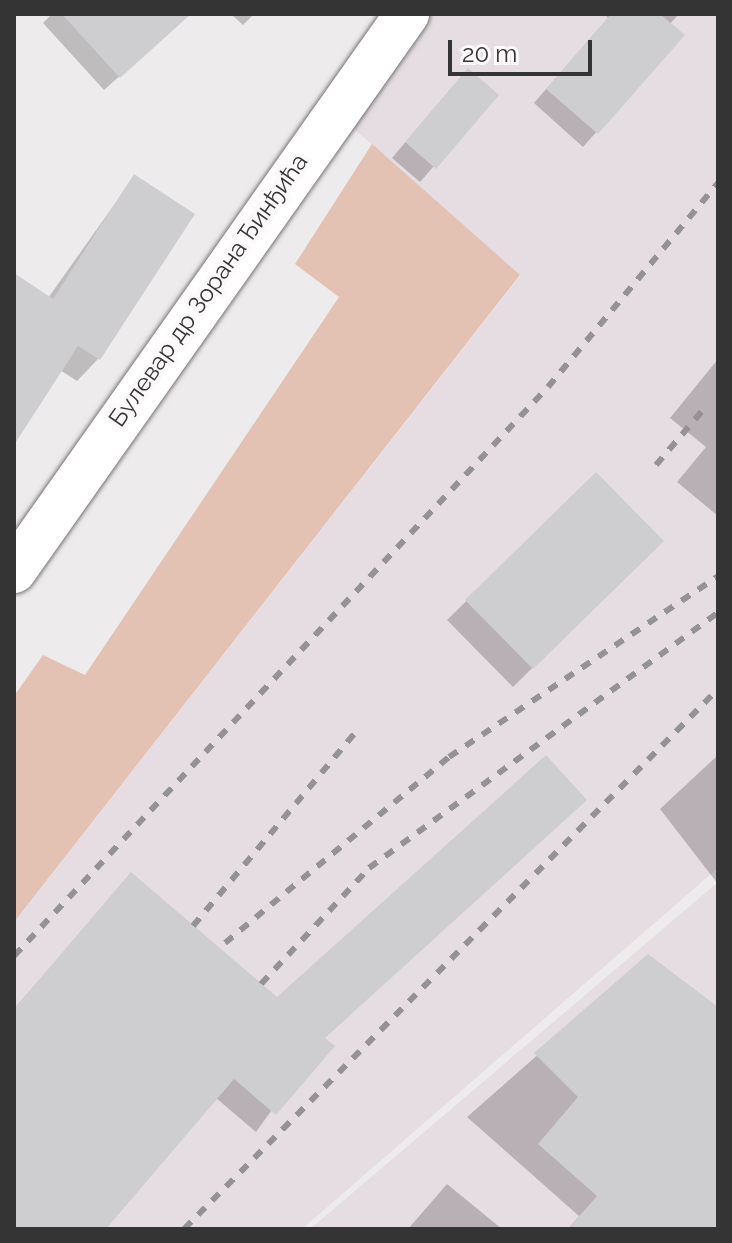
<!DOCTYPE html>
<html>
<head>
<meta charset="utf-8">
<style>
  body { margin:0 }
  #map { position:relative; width:732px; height:1243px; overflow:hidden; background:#eeebed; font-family:Raleway,sans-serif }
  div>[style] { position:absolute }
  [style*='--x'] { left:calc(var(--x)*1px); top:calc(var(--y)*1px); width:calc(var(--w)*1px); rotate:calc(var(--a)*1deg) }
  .built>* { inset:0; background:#e6dde2 }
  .green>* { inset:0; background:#e3c1b3 }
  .shadow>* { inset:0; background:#0003 }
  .building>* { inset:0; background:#cecdd0 }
  .roads { filter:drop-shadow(0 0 2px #777476) drop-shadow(0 0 2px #777476) }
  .street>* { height:44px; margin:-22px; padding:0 22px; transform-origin:22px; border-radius:22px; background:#fff }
  .rail>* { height:6px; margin-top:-3px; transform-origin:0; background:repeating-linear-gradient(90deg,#949293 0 10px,transparent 0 20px) }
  span { translate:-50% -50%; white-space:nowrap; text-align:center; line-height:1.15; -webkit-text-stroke:8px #fcf9fb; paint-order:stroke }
  .street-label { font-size:24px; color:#353435 }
  .frame { position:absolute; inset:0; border:16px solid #353435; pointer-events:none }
  .scale { position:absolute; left:448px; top:40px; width:144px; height:36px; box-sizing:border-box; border:4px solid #353435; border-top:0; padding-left:10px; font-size:24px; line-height:28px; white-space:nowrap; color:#353435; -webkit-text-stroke:6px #fcf9fb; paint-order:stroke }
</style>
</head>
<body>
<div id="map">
  <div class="built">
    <div style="clip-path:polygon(431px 14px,718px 14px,718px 868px,302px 1229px,14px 1229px,14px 922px,520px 276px,344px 120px)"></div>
    <div style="clip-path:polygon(718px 882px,718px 1229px,310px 1229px)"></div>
  </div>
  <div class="green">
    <div style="clip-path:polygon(372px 144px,520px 275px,14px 922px,14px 696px,43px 655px,85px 675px,339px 297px,295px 264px)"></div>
  </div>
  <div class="shadow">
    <div style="clip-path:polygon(52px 14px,164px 14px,160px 40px,104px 90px,43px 23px)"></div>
    <div style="clip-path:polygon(231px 14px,254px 14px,243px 25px)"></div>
    <div style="clip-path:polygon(604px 14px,679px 14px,669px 25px,682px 36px,583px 147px,534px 103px,608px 18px)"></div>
    <div style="clip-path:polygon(454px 85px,496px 95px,420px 182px,392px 158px)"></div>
    <div style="clip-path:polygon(134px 177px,192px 215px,98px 359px,77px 381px,60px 370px,14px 441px,14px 276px,48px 298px)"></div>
    <div style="clip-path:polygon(718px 359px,718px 516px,677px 482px,706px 447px,670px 418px)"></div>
    <div style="clip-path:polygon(596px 474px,661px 541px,513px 687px,447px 620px)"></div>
    <div style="clip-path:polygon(718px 755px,718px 884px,660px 809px)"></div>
    <div style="clip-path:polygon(131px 875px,323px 1039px,256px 1132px,216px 1098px,104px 1229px,14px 1229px,14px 1009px)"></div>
    <div style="clip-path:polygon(649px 957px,718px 1010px,718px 1229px,568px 1229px,579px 1216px,467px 1117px)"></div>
    <div style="clip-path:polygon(447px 1184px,502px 1229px,408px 1229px)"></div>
  </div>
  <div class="building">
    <div style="clip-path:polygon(62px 14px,191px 14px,120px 78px)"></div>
    <div style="clip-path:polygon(611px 14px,660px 14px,685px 35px,598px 134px,546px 89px)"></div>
    <div style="clip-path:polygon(468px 68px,499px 95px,436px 169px,405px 142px)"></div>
    <div style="clip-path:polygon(134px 174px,195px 214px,100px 360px,78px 346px,14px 445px,14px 273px,53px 299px)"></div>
    <div style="clip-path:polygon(596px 472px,664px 541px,533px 669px,465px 600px)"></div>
    <div style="clip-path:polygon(546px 755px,587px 800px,325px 1038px,335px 1046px,276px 1115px,234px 1079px,106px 1229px,14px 1229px,14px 1009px,131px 872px,277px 997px)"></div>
    <div style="clip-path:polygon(648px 954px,718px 1007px,718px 1229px,568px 1229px,597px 1196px,538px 1144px,578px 1097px,534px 1053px)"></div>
  </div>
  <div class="roads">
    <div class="street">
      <div style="--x:14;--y:571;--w:682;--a:-54.79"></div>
    </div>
  </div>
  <div class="rail">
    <div style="--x:656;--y:465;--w:72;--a:-49.5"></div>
    <div style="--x:193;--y:926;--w:253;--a:-50"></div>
    <div style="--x:225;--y:943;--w:291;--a:-39.7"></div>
    <div style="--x:449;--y:757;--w:324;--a:-33.9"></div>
    <div style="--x:14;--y:956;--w:780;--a:-46.82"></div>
    <div style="--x:548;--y:387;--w:266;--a:-50.2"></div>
    <div style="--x:261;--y:984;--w:158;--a:-47"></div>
    <div style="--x:369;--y:868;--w:432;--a:-36.2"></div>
    <div style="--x:184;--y:1229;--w:759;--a:-45.32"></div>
  </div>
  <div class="street-label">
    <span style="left:208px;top:290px;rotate:-55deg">Булевар др Зорана Ђинђића</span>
  </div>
  <div class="frame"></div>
  <div class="scale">20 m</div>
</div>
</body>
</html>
